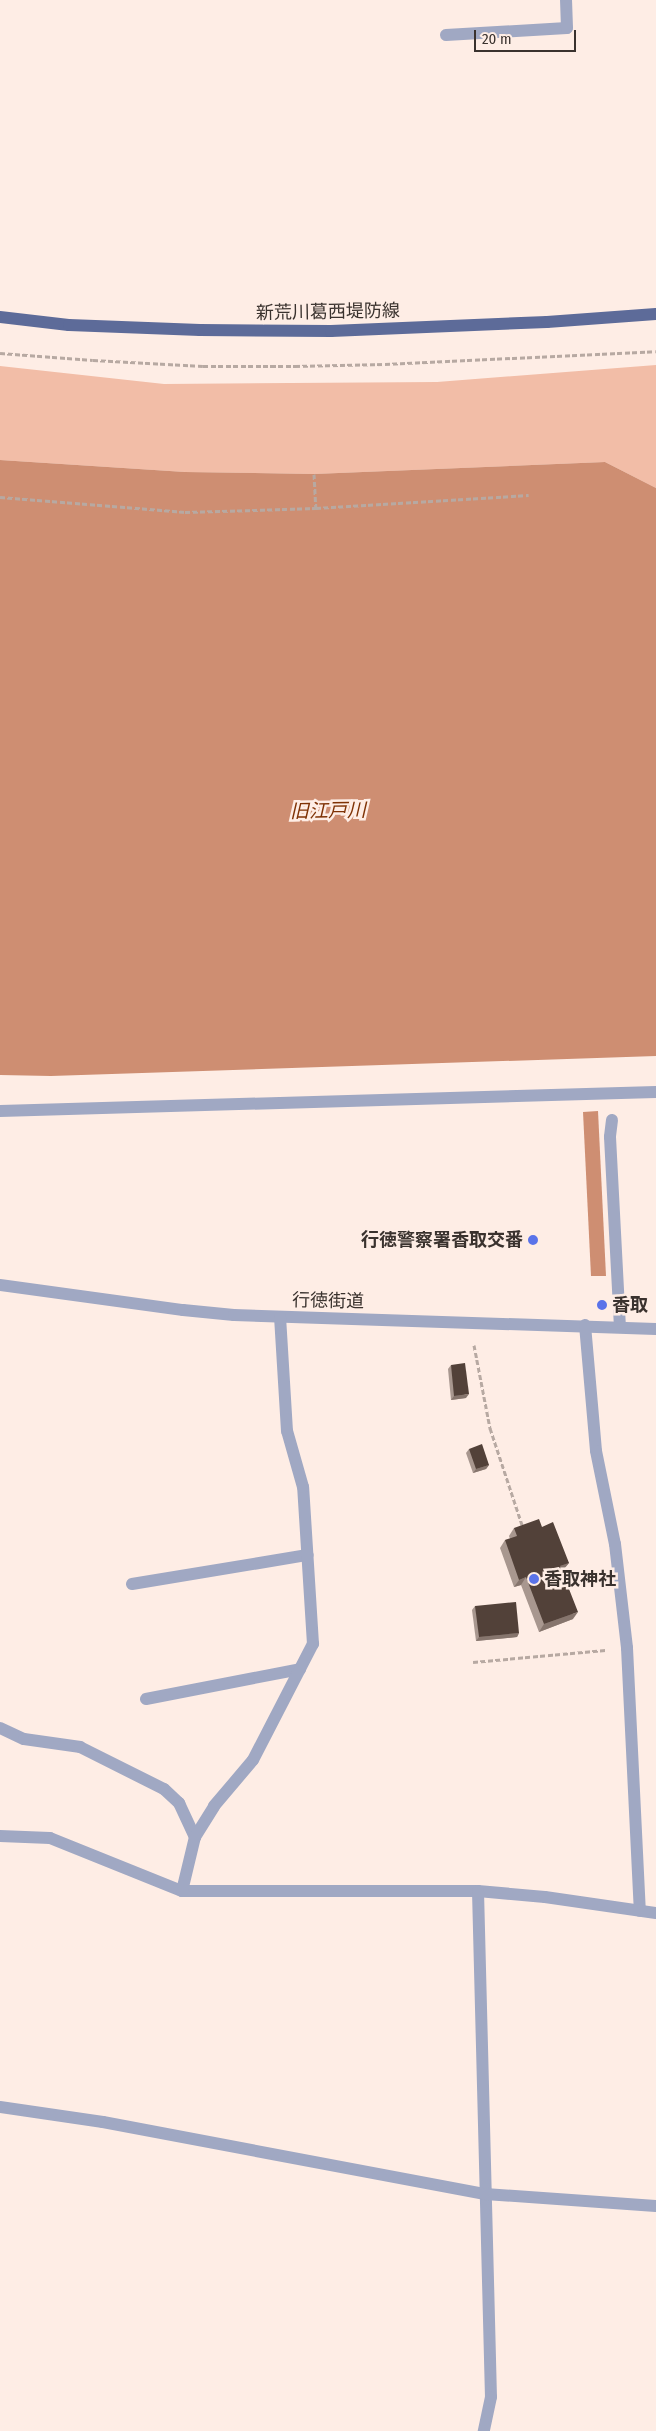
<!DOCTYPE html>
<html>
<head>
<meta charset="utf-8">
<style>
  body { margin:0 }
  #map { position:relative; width:656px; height:2431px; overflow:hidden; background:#feede5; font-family:"Fira Sans Condensed","Noto Sans JP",sans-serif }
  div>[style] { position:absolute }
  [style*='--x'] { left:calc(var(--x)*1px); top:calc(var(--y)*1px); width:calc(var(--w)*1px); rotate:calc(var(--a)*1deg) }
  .green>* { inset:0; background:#f2bda7 }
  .water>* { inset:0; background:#ce8e72 }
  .path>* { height:3px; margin-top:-1.5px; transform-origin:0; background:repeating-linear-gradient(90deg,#b7a9a2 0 5px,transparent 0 7.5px) }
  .minor>* { height:12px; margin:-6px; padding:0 6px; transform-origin:6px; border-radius:6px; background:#a0a8c3 }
  .major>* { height:12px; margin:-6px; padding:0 6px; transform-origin:6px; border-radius:6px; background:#5d6b99 }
  .wall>* { inset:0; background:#a8978f }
  .shaded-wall>* { inset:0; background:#86756d }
  .building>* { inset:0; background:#524139 }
  .dots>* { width:14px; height:14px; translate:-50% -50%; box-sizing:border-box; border:2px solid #feede5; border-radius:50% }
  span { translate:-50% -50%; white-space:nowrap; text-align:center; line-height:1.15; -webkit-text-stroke:5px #feede5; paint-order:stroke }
  .street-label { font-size:18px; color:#3a322e }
  .poi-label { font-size:18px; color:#3a322e; font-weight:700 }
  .right { translate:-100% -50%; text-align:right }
  .left { translate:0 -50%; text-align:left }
  .water-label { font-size:19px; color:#7f3205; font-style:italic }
  .scale { position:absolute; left:474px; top:30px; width:102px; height:22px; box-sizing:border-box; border:2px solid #3a322e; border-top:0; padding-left:6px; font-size:15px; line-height:18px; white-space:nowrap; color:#3a322e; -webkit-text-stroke:4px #feede5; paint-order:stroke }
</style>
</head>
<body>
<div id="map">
  <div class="green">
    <div style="clip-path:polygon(656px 365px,656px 488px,605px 462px,314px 474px,185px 472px,0 460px,0 366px,164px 384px,437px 382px)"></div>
  </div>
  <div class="water">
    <div style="clip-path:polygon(0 460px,185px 472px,314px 474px,605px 462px,656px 488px,656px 1056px,51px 1076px,0 1075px)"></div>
    <div style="clip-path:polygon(598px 1111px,606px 1276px,591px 1276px,583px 1112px)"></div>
  </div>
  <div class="path">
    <div style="--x:0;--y:353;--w:93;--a:4.3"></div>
    <div style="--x:93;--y:360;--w:110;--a:3.1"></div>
    <div style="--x:203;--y:366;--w:92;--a:0"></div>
    <div style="--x:295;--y:366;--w:90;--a:-1.3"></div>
    <div style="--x:385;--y:364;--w:271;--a:-2.7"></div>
    <div style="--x:314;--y:474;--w:34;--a:87"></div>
    <div style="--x:0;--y:497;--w:186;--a:4.6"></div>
    <div style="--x:185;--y:512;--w:131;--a:-1.7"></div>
    <div style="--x:316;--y:508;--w:213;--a:-3.5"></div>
    <div style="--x:474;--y:1345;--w:85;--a:79.1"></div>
    <div style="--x:490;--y:1428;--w:102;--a:71.7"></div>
    <div style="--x:473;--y:1662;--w:133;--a:-5.2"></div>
  </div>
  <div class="minor">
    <div style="--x:446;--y:35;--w:121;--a:-3.3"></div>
    <div style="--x:567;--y:28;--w:28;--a:-92"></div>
    <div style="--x:0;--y:1111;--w:656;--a:-1.66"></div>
    <div style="--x:612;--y:1120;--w:17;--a:97"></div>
    <div style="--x:610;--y:1137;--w:190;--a:87"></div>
    <div style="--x:0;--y:1285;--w:185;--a:7.8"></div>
    <div style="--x:183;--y:1310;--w:51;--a:5.6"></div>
    <div style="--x:234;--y:1315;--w:422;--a:1.9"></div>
    <div style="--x:585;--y:1325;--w:126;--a:85"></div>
    <div style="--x:596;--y:1451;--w:95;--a:78.5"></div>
    <div style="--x:615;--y:1544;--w:105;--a:83.4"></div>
    <div style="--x:627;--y:1648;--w:263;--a:87.2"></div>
    <div style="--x:132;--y:1584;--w:178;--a:-9.4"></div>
    <div style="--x:146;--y:1699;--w:157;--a:-11"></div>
    <div style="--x:0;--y:1728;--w:26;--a:25"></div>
    <div style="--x:24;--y:1739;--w:57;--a:8.1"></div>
    <div style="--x:80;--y:1747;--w:94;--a:26.6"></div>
    <div style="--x:164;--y:1789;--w:21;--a:43"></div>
    <div style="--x:179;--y:1803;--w:38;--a:65"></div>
    <div style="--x:0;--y:1836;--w:50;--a:2.3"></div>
    <div style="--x:50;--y:1838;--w:142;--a:21.9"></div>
    <div style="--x:182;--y:1891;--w:296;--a:0"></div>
    <div style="--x:478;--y:1891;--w:67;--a:5.1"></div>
    <div style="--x:545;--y:1897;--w:112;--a:8.2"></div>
    <div style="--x:182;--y:1891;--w:56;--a:-76.5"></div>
    <div style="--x:195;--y:1837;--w:36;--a:-58"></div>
    <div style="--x:214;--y:1806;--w:60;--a:-49.7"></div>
    <div style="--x:253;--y:1760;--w:131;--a:-62.7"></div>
    <div style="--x:313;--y:1644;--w:157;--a:-93.6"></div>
    <div style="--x:303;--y:1487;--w:58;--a:-105.9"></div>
    <div style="--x:287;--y:1431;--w:114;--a:-93.5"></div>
    <div style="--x:478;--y:1891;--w:506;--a:88.53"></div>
    <div style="--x:491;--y:2397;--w:35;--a:102"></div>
    <div style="--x:0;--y:2107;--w:104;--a:8.3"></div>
    <div style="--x:103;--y:2122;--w:389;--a:10.7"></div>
    <div style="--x:485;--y:2194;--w:171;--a:4"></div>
  </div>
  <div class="major">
    <div style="--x:0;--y:317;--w:69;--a:6.6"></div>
    <div style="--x:69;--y:325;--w:131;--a:2.2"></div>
    <div style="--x:200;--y:330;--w:131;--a:0.4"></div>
    <div style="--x:331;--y:331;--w:216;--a:-2.4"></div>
    <div style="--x:547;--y:322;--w:109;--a:-4.2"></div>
  </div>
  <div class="wall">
    <div style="clip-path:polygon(451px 1365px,466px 1398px,451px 1400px,448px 1369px)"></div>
    <div style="clip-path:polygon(469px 1449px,489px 1465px,486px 1469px,473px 1473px,466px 1453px)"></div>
    <div style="clip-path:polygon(542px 1527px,569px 1563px,563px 1570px,562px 1571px,573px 1619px,539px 1632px,521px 1585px,514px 1587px,500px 1548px,505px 1540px,510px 1539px,509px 1536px,514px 1528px)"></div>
    <div style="clip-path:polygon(475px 1606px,519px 1633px,517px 1637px,476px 1641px,472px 1610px)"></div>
  </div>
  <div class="shaded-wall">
    <div style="clip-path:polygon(469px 1394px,466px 1398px,451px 1400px,454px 1396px)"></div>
    <div style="clip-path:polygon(489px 1465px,486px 1469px,473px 1473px,476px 1469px)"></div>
    <div style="clip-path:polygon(569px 1563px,563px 1570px,555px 1573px,560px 1566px)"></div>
    <div style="clip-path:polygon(526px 1577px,521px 1585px,514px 1587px,519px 1580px)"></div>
    <div style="clip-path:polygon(578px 1612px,573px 1619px,539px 1632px,544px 1624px)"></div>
    <div style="clip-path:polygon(519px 1633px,517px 1637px,476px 1641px,479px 1637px)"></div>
  </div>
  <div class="building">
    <div style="clip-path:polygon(465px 1363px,469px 1394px,454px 1396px,451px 1365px)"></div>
    <div style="clip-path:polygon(482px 1444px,489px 1465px,476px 1469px,469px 1449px)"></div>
    <div style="clip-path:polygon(539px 1519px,542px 1527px,553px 1522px,569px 1563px,560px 1566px,578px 1612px,544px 1624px,526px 1577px,519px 1580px,505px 1540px,517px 1536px,514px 1528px)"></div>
    <div style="clip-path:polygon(516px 1602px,519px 1633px,479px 1637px,475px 1606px)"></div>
  </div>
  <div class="dots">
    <div style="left:533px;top:1240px;background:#5a73e9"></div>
    <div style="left:602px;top:1305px;background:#5a73e9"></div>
    <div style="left:534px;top:1579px;background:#5a73e9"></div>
  </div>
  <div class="street-label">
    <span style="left:328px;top:312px;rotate:-1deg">新荒川葛西堤防線</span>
    <span style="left:328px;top:1301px;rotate:1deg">行徳街道</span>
  </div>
  <div class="poi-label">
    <span class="right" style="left:523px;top:1240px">行徳警察署香取交番</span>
    <span class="left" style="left:612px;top:1305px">香取</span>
    <span class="left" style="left:544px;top:1579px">香取神社</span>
  </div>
  <div class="water-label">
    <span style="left:328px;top:811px;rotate:-1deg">旧江戸川</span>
  </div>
  <div class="scale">20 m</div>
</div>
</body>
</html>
